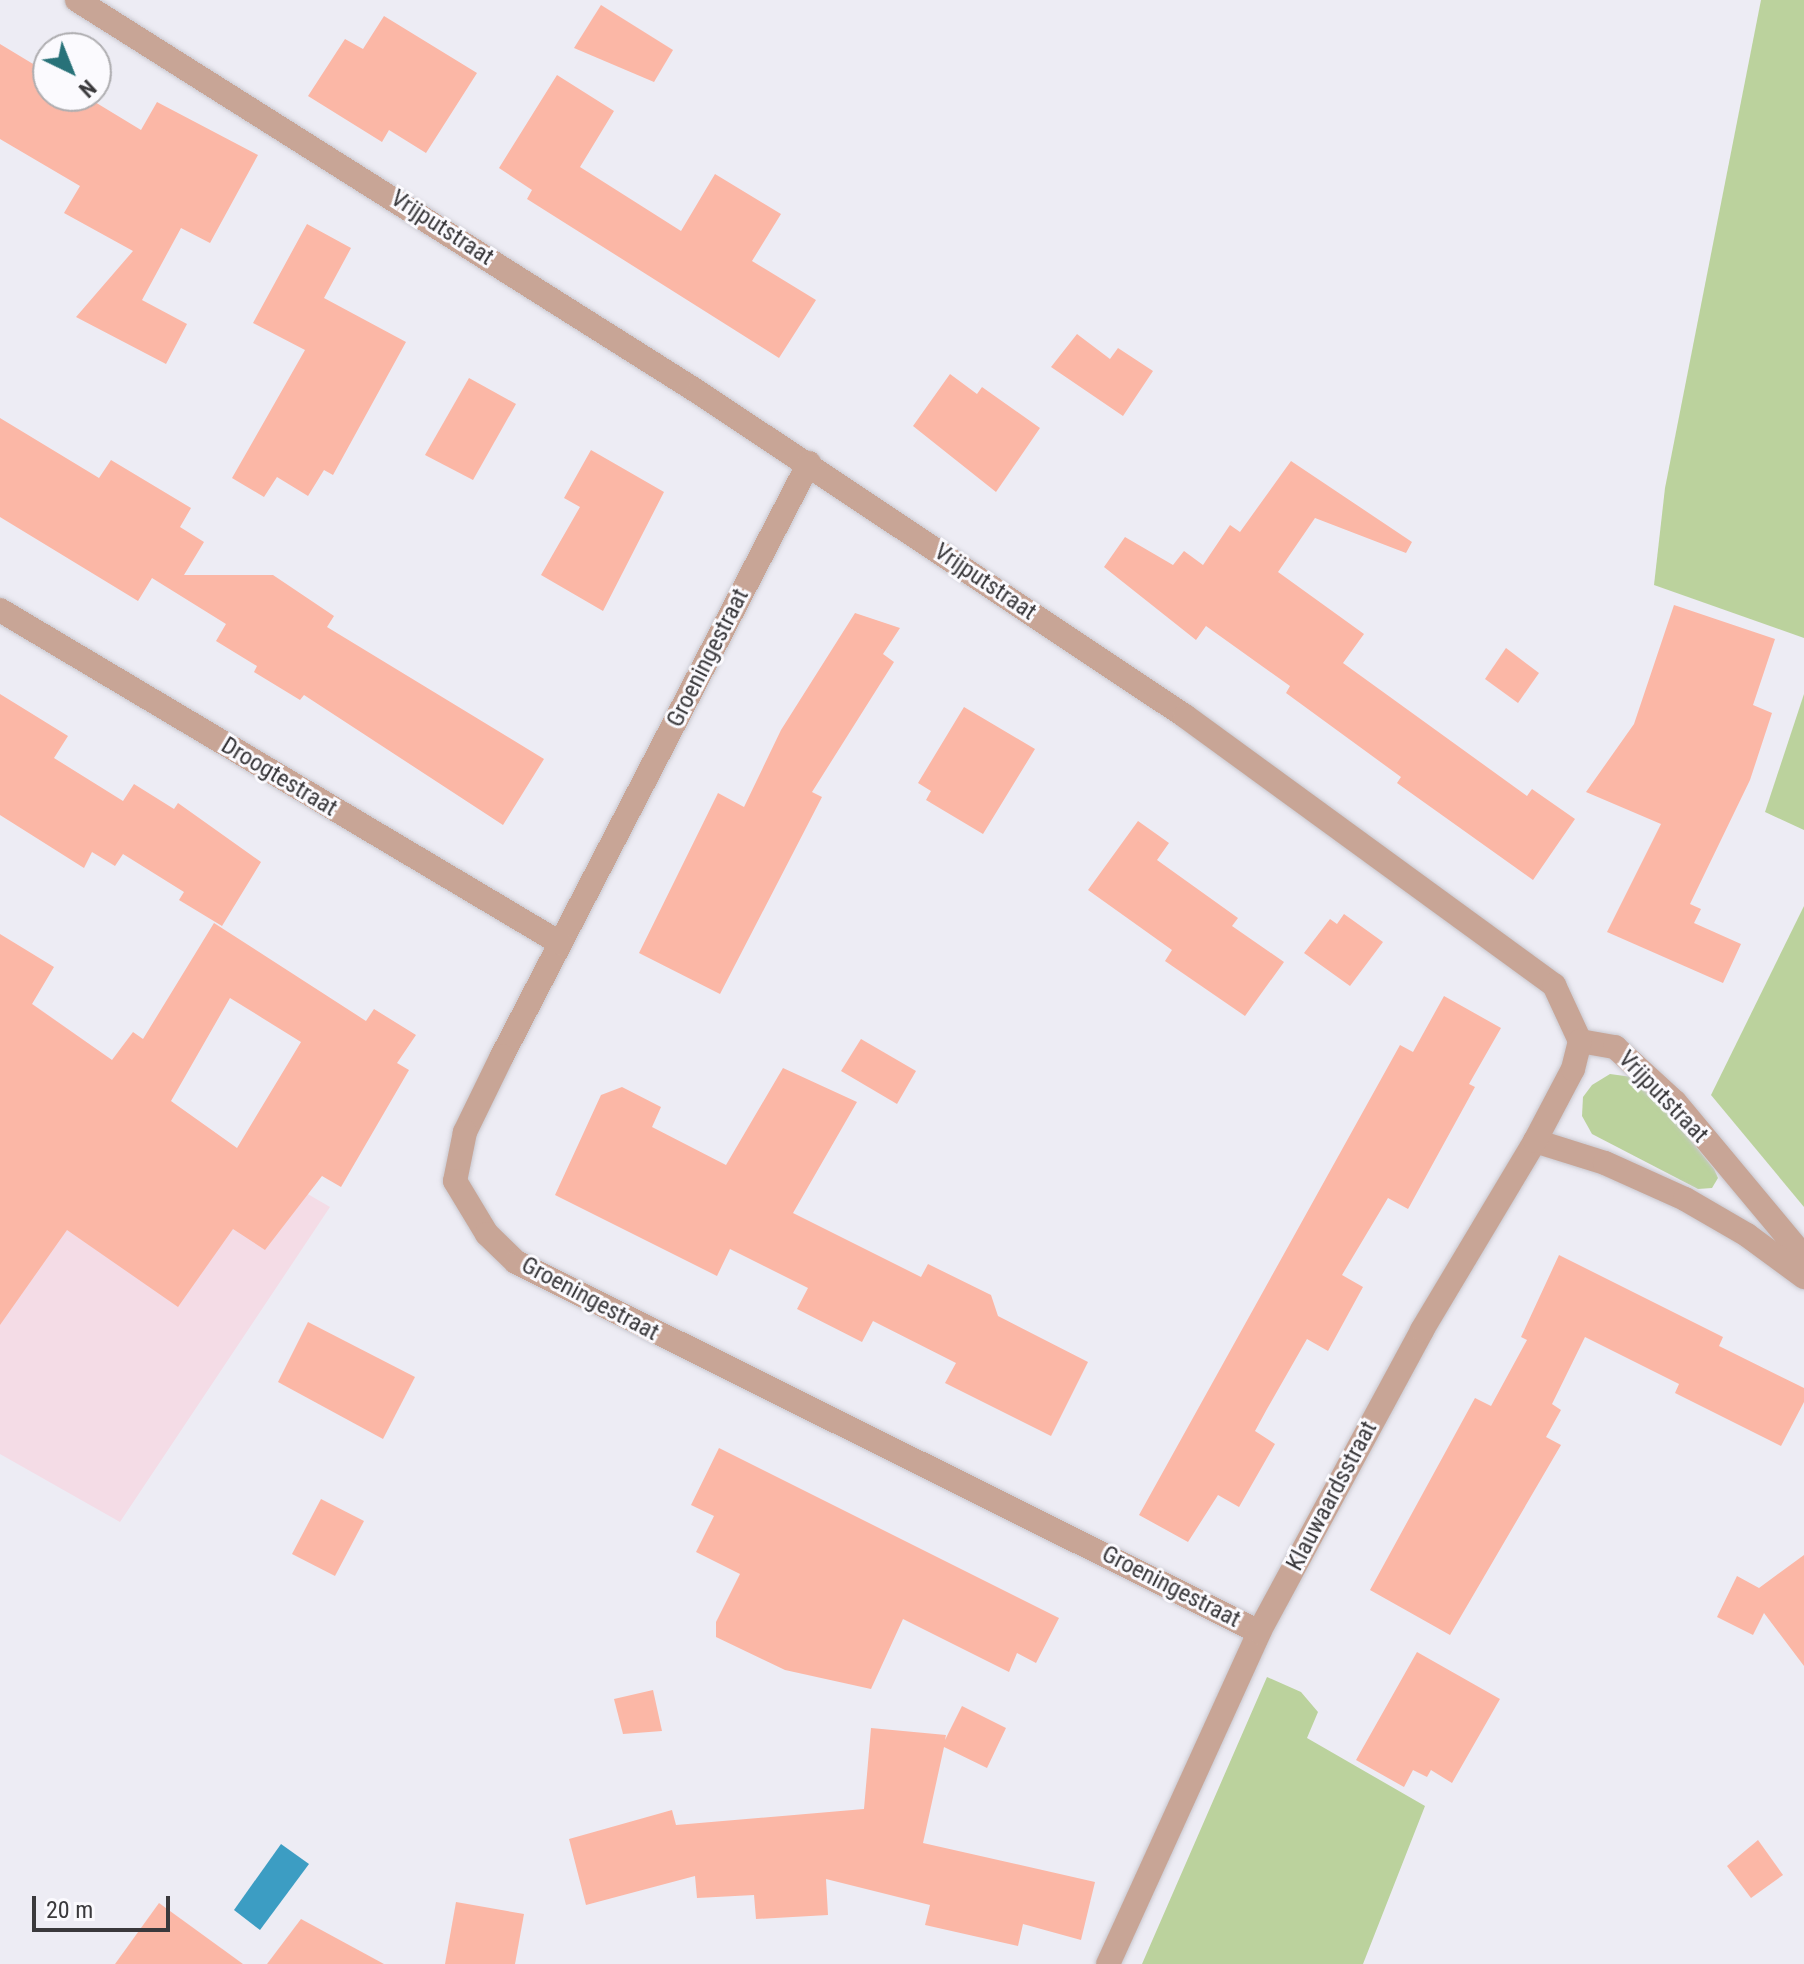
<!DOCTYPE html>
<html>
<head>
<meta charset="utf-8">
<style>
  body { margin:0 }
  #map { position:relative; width:1804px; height:1964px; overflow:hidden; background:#edecf4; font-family:"Roboto Condensed",sans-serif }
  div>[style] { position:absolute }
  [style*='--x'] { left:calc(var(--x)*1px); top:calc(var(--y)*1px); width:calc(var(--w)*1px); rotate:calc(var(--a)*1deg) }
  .industrial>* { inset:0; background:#f4dce6 }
  .green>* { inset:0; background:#bbd29d }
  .water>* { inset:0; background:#3c9dc3 }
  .building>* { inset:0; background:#fbb7a6 }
  .roads { filter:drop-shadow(0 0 2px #c9c8cf) drop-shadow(0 0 2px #c9c8cf) }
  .minor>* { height:24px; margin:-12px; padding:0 12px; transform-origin:12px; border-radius:12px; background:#c8a596 }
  span { translate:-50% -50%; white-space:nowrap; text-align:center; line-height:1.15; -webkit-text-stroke:6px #fbfafe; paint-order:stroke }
  .street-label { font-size:24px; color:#3a393c }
  .north { position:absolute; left:32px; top:32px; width:80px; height:80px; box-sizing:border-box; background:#fbfafe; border:2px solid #aeadb0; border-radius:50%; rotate:137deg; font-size:22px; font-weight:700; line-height:32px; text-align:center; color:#3a393c }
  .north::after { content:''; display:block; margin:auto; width:28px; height:36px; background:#287279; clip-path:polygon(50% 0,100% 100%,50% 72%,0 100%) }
  .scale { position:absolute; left:32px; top:1896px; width:138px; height:36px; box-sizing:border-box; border:4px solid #3a393c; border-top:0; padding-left:10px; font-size:24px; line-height:28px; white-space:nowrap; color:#3a393c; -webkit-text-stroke:6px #fbfafe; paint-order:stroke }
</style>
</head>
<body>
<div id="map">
  <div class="industrial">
    <div style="clip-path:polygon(0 981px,275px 1175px,330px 1207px,120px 1522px,0 1454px)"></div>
  </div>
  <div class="green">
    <div style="clip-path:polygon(1761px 0,1804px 0,1804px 638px,1654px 585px,1665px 488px)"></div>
    <div style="clip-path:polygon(1804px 694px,1804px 830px,1765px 812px)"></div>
    <div style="clip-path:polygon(1804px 906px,1804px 1207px,1711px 1095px)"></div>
    <div style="clip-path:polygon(1610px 1074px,1632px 1077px,1667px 1111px,1714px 1169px,1718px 1178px,1712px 1188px,1698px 1189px,1592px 1134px,1582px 1116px,1583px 1097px,1592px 1085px)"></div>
    <div style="clip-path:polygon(1267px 1677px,1301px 1692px,1318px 1712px,1307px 1738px,1425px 1806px,1363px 1964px,1142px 1964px)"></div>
  </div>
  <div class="water">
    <div style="clip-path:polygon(281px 1844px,309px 1864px,260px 1930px,234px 1910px)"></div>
  </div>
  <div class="building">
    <div style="clip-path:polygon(601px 5px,673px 50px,654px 82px,574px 48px)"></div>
    <div style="clip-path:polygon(384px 16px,477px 73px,426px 153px,389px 130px,382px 142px,308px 96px,345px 39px,363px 49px)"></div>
    <div style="clip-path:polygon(0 44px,48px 73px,48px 96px,85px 96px,141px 130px,157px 102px,258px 155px,210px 243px,181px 228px,142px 300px,187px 324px,166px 364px,76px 317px,133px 251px,64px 213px,80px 186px,0 139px)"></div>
    <div style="clip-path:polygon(557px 75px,614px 111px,580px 167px,681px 231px,715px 174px,781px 214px,752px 261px,816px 300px,779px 358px,527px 199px,532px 190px,499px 168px)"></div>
    <div style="clip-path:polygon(307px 224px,351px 248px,324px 298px,406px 342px,333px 475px,324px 470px,308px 496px,277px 477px,264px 497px,232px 478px,305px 350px,253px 323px)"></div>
    <div style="clip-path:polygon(1077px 334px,1110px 359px,1118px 348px,1153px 371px,1123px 416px,1051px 367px)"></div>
    <div style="clip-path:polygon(950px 374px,977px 394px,982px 387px,1040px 428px,996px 492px,913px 426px)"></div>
    <div style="clip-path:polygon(469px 378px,516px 404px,473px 480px,425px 455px)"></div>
    <div style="clip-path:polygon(0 418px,99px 478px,111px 460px,191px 508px,180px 527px,204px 542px,184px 575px,273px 575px,334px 616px,327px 627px,544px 759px,503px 825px,304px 695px,300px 700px,254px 672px,257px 666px,216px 641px,226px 624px,152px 578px,138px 601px,0 517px)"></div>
    <div style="clip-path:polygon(591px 450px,664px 492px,603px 611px,541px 575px,580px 507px,564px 498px)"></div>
    <div style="clip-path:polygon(1291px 461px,1412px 542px,1406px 553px,1315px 518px,1278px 572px,1364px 634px,1343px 663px,1527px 796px,1532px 789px,1575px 819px,1533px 880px,1397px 783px,1401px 777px,1286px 693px,1290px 686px,1206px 626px,1196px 640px,1104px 567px,1125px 537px,1173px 565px,1184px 551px,1203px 565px,1230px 525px,1240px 532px)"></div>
    <div style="clip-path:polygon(1674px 605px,1775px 639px,1753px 705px,1772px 713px,1750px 780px,1690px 904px,1701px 909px,1694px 923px,1741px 944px,1723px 983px,1607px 932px,1661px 824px,1586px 792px,1634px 724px)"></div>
    <div style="clip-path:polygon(855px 613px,900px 628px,883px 654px,894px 662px,812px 792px,822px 797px,720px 994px,639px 953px,718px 793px,744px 807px,781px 730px)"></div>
    <div style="clip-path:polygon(1506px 648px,1539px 673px,1518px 703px,1485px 679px)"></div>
    <div style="clip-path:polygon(0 694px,68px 736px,54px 758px,123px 801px,134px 784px,174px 809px,178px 803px,261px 862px,222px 926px,179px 900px,184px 892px,123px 854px,115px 866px,92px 852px,84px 868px,0 815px)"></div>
    <div style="clip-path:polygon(964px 707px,1035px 749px,983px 834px,926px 800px,931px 791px,918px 783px)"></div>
    <div style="clip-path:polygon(1138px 821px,1169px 843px,1157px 860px,1238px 918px,1232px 926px,1284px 962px,1245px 1016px,1165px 961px,1172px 950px,1088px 890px)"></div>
    <div style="clip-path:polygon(1344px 914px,1383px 942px,1350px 986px,1304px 953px,1330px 919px,1337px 924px)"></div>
    <div style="clip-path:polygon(evenodd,214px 923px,366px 1021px,374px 1009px,416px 1035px,397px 1063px,409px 1070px,341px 1187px,322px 1176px,265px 1250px,233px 1229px,178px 1307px,67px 1230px,0 1325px,0 934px,54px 967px,32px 1004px,112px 1060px,133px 1032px,143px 1039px,214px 923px,230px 998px,301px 1042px,237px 1148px,171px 1101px,230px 998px)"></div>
    <div style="clip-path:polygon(1444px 996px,1501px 1028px,1469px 1084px,1475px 1087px,1408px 1209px,1388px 1198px,1342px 1275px,1363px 1287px,1328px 1351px,1307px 1339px,1267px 1409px,1255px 1431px,1275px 1444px,1239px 1507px,1218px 1495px,1188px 1542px,1139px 1515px,1400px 1045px,1413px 1052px)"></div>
    <div style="clip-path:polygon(861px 1039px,916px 1071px,897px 1104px,841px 1071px)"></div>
    <div style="clip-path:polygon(783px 1068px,857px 1102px,793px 1213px,921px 1277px,928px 1264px,991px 1295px,998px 1316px,1088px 1362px,1051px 1436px,945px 1383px,956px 1363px,873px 1321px,862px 1342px,797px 1309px,808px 1288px,730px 1249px,717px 1276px,555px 1195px,601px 1095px,622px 1087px,661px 1107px,652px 1127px,726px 1165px)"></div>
    <div style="clip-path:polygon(1559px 1255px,1723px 1337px,1719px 1346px,1804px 1388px,1804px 1402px,1781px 1446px,1675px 1393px,1679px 1384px,1585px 1337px,1552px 1404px,1561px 1410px,1546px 1437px,1561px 1445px,1450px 1635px,1370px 1590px,1475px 1398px,1491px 1406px,1527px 1340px,1521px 1337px)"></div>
    <div style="clip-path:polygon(308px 1322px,415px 1377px,383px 1439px,278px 1382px)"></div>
    <div style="clip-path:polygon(719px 1448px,1059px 1618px,1036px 1663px,1017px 1653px,1009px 1672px,903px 1619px,871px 1689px,785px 1670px,716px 1637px,716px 1622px,740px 1574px,696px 1552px,714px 1516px,691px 1505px)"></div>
    <div style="clip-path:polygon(321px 1499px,364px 1521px,335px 1576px,292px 1554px)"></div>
    <div style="clip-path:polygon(1804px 1555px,1804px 1666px,1764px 1613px,1753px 1635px,1717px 1617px,1737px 1576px,1759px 1588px)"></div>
    <div style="clip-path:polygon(1417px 1652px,1500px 1699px,1452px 1783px,1431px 1770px,1427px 1777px,1413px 1770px,1404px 1787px,1356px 1760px)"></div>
    <div style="clip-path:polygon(653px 1690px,662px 1731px,623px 1734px,614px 1699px)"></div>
    <div style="clip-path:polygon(962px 1706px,1006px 1728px,987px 1768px,944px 1747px,923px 1843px,1095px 1882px,1081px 1940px,1023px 1924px,1018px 1946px,925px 1925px,930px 1905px,826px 1879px,828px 1915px,756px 1919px,754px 1895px,697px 1898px,695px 1876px,586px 1905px,569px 1839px,672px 1810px,676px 1825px,864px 1809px,871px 1728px,946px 1735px,945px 1740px)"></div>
    <div style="clip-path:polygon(1758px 1840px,1783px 1875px,1751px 1898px,1727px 1866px)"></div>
    <div style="clip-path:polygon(456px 1902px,524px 1914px,515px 1964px,445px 1964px)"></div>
    <div style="clip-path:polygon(159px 1903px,243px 1964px,115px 1964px)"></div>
    <div style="clip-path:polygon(301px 1919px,384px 1964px,267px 1964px)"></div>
  </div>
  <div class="roads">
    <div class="minor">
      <div style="--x:77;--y:0;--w:734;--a:32.26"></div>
      <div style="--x:698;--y:392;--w:585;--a:33.64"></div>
      <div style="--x:1185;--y:716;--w:457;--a:36.1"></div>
      <div style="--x:1554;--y:985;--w:62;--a:65.1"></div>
      <div style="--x:809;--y:463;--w:668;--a:117.37"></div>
      <div style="--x:502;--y:1056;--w:85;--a:116"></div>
      <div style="--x:465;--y:1132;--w:50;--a:101.5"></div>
      <div style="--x:455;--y:1181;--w:62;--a:58.9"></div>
      <div style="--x:487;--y:1234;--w:40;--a:44"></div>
      <div style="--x:516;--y:1262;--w:830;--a:26.47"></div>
      <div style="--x:0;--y:610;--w:652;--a:30.74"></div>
      <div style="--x:1580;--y:1041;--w:36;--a:10"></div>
      <div style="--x:1615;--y:1047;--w:81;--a:42.5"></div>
      <div style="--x:1675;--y:1102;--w:202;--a:50.2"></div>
      <div style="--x:1535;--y:1141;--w:73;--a:17.4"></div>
      <div style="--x:1605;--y:1163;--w:88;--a:24.2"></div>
      <div style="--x:1685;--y:1199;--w:72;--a:30.1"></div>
      <div style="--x:1747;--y:1235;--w:71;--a:36.4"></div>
      <div style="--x:1108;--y:1964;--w:365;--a:-65.5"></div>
      <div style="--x:1259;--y:1632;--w:343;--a:-61.6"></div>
      <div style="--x:1422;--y:1330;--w:220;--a:-59.1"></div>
      <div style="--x:1535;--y:1141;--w:81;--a:-62.2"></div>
      <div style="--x:1573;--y:1069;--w:29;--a:-76"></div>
    </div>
  </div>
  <div class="street-label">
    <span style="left:442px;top:228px;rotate:33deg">Vrijputstraat</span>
    <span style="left:985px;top:582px;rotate:34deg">Vrijputstraat</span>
    <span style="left:708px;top:658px;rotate:-63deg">Groeningestraat</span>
    <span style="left:279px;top:777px;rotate:31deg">Droogtestraat</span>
    <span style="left:1663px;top:1097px;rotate:46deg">Vrijputstraat</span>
    <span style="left:590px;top:1299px;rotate:28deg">Groeningestraat</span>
    <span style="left:1332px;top:1496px;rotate:-62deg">Klauwaardsstraat</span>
    <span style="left:1171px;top:1587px;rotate:27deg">Groeningestraat</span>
  </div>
  <div class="north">N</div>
  <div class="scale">20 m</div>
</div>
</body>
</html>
